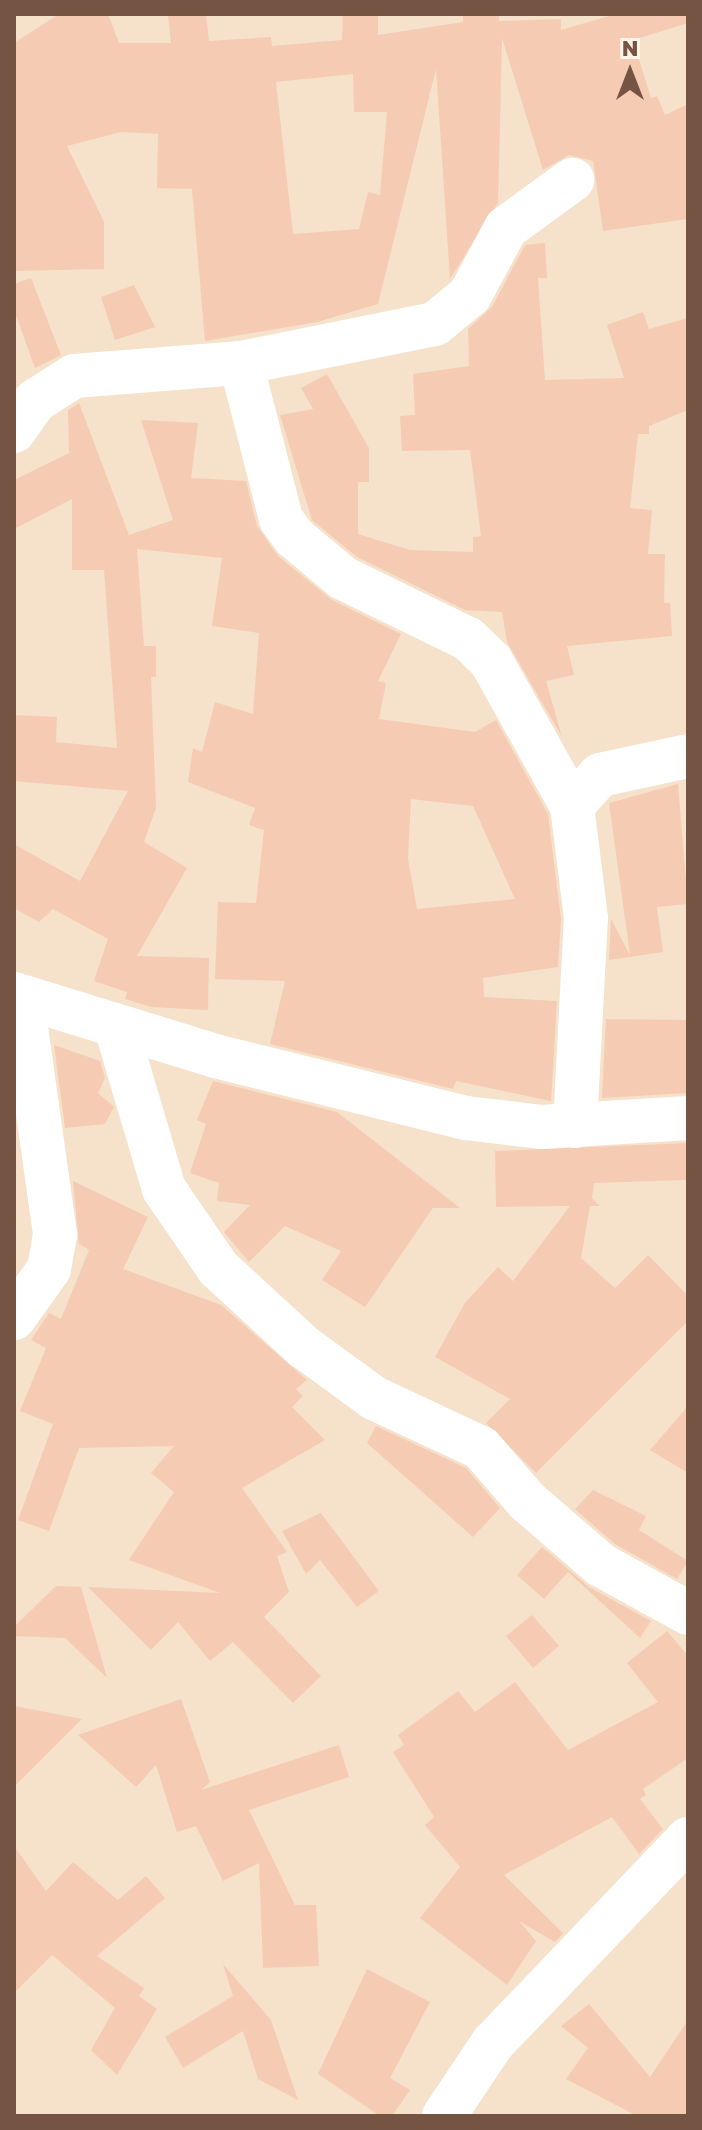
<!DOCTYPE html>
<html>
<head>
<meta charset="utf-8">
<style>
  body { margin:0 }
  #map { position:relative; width:702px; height:2130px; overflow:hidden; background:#fef0dd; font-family:"Golos Text",sans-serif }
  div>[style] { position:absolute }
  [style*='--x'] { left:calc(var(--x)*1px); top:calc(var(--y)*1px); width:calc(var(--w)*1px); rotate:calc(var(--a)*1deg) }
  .residential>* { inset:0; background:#f6e1cb }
  .building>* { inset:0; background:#f6cbb3 }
  .minor>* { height:44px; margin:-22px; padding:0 22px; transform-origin:22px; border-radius:22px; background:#fff }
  span { translate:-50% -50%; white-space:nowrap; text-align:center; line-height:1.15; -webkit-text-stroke:6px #fff4e5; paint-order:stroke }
  .frame { position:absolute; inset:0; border:16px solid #755444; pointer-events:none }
  .north { position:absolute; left:590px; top:32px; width:80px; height:80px; -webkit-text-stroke:6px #fff4e5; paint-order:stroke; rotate:0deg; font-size:22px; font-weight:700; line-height:32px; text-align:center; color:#755444 }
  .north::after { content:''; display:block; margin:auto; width:28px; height:36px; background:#755444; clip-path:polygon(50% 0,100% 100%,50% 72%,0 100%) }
</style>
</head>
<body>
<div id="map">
  <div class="residential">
    <div style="clip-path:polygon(14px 14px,688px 14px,688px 2116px,14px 2116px)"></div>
  </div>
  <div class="building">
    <div style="clip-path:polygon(evenodd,59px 14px,108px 14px,119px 43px,171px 43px,168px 14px,206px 14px,209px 41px,271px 37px,272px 46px,342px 40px,343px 14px,378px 14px,378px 35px,463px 22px,463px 14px,499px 14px,499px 21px,561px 19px,561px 30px,616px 14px,688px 14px,688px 23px,633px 40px,651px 98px,657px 96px,665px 115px,688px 104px,688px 219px,603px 231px,593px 161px,569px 155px,543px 170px,502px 38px,498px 203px,450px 279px,436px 69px,378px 304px,317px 322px,205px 341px,192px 189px,157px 188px,158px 134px,121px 132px,67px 146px,104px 222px,104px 269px,14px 271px,14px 43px,59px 14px,353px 74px,354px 112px,387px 112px,380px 195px,368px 192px,359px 229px,293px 234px,276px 82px,353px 74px)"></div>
    <div style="clip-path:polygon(545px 243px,547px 278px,538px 278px,545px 380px,624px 378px,607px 325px,643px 312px,649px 329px,688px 318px,688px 410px,649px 426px,649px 434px,638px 434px,630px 508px,652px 510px,648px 554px,665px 554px,664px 603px,670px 603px,672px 636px,567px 646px,574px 675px,546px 681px,562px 737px,507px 642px,502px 612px,465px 610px,357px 557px,312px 520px,280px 415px,313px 409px,301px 388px,327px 374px,369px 448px,369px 482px,358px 482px,358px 534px,410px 550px,473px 552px,473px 537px,481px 536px,470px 450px,402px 451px,400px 416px,415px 415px,413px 374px,469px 366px,468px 329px,492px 307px,525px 245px)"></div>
    <div style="clip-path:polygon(31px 278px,61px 355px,35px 368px,14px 310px,14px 284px)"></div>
    <div style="clip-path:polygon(134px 285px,155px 327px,115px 340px,101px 297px)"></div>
    <div style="clip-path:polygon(evenodd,79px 403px,129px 535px,173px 520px,141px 420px,198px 423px,191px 478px,246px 481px,257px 526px,278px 556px,332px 600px,401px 634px,378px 681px,386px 683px,379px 719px,475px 732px,496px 720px,548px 814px,561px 919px,558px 967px,483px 978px,484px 997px,557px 1001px,551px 1101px,456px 1081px,453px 1089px,270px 1044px,285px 981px,215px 979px,218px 902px,256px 903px,264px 830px,249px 825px,255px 808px,188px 782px,193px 748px,202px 752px,215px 702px,253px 714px,259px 633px,212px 626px,222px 558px,137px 549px,144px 646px,156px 646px,156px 677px,151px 677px,156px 808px,144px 842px,187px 868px,137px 956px,209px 958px,208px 1010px,151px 1007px,125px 999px,127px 992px,94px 981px,108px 939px,53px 909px,39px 922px,14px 908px,14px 844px,80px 881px,128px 791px,14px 781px,14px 715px,57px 717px,56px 742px,117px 748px,104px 570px,72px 570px,72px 499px,14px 529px,14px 480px,69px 453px,68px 410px,79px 403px,411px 799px,473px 806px,515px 899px,417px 909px,408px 859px,411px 799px)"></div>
    <div style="clip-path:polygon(678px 784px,688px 904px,657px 907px,663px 952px,609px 960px,611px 919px,630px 955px,609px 803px)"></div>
    <div style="clip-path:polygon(606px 1019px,688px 1020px,688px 1093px,602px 1098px)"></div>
    <div style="clip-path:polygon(54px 1045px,100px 1061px,105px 1078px,98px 1093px,114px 1107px,105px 1124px,65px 1128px)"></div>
    <div style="clip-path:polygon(213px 1081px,337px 1112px,460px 1208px,433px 1208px,365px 1307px,322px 1280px,341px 1251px,285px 1226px,249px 1262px,224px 1232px,250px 1205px,217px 1201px,219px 1183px,190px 1173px,206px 1124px,197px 1120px)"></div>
    <div style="clip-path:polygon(688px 1143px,688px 1180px,594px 1183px,592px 1198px,600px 1206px,590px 1206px,581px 1258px,615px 1288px,648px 1255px,688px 1296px,688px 1321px,536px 1473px,486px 1423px,510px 1399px,435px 1357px,465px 1303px,498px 1267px,513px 1281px,570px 1206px,496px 1207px,495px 1151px)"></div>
    <div style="clip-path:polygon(73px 1181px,148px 1217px,123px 1269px,221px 1305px,307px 1380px,296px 1389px,303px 1396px,292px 1407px,325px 1440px,242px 1488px,287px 1552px,277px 1556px,289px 1592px,264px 1617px,321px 1676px,293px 1703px,233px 1642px,210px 1661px,178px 1622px,151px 1650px,88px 1587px,220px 1593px,129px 1560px,174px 1492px,151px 1473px,174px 1446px,79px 1448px,49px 1531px,18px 1520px,53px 1424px,20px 1411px,46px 1348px,31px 1340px,49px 1313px,61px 1319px,89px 1250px,79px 1244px)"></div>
    <div style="clip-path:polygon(688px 1406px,688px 1473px,650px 1450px)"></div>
    <div style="clip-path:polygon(376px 1426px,466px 1468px,500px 1508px,473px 1537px,367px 1443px)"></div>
    <div style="clip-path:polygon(593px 1490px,646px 1516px,639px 1530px,688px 1561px,677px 1579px,615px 1544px,575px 1509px)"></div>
    <div style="clip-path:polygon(321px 1513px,379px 1591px,357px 1607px,320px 1560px,306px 1574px,282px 1531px)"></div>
    <div style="clip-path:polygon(542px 1547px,589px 1587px,651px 1621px,640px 1638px,568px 1572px,544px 1599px,517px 1575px)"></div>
    <div style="clip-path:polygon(56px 1586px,81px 1587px,107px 1678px,65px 1638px,14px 1636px,14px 1627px)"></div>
    <div style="clip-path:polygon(532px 1615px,559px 1646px,533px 1668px,506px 1636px)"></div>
    <div style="clip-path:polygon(667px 1631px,688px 1656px,688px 1758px,643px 1789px,646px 1795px,640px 1799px,663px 1829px,639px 1854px,612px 1817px,504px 1875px,563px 1933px,555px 1942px,519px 1921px,536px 1941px,507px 1985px,420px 1918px,460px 1867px,425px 1825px,434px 1817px,393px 1752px,404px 1745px,398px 1735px,458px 1691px,475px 1712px,515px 1682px,568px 1750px,658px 1702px,627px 1663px)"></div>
    <div style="clip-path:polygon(181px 1699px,210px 1782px,201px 1790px,339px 1745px,349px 1777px,249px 1810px,295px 1905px,316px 1905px,319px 1966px,263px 1968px,259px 1863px,223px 1881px,196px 1826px,177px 1832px,156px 1765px,136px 1787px,78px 1735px)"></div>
    <div style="clip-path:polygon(14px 1706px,82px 1719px,14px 1787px)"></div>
    <div style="clip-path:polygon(14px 1846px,46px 1891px,73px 1862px,118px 1900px,146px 1876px,165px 1898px,97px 1956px,144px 1988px,139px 1996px,157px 2009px,117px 2075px,91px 2050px,115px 2008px,52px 1955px,14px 1993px)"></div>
    <div style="clip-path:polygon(223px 1964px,271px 2020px,298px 2100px,258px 2079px,243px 2031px,183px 2068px,165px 2037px,233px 1996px)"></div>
    <div style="clip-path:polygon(367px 1969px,430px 2002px,390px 2078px,410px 2090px,392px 2116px,380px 2116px,318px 2074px)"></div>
    <div style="clip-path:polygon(589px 2004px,650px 2077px,688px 2020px,688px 2116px,637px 2116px,566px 2079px,588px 2048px,561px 2026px)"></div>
  </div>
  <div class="minor">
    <div style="--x:14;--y:431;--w:37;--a:-55"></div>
    <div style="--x:35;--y:401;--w:46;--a:-32.7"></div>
    <div style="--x:74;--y:376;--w:168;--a:-4.5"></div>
    <div style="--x:572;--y:806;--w:166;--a:-119.2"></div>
    <div style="--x:491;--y:661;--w:32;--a:-136"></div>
    <div style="--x:468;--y:639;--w:139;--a:-154"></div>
    <div style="--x:343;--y:578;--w:64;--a:-140.1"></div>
    <div style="--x:294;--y:537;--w:22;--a:-126"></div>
    <div style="--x:281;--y:519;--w:161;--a:-104.4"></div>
    <div style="--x:241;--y:363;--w:198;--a:-11.4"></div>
    <div style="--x:435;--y:324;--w:45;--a:-39.6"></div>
    <div style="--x:470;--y:295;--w:76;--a:-61.8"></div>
    <div style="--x:506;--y:228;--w:82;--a:-36"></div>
    <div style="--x:14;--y:994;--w:210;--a:17.1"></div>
    <div style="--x:215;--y:1056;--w:259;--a:13.9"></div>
    <div style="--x:466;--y:1118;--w:76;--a:6.8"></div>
    <div style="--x:541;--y:1127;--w:147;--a:-3.5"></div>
    <div style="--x:116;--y:1027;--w:169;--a:73.5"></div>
    <div style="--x:164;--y:1189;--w:96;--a:55.6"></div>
    <div style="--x:218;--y:1268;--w:117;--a:42.6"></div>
    <div style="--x:304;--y:1347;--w:87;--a:36.1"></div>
    <div style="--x:374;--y:1398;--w:118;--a:25"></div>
    <div style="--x:481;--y:1448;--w:72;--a:49"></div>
    <div style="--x:528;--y:1502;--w:96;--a:40.8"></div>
    <div style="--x:601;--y:1565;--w:99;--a:28.9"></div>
    <div style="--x:575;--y:1126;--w:208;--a:-87"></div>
    <div style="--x:586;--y:918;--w:113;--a:-97.1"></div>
    <div style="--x:572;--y:806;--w:42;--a:-47.9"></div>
    <div style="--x:600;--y:775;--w:90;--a:-12.2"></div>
    <div style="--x:14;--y:1318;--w:60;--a:-54.5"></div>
    <div style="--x:49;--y:1269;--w:36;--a:-80"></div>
    <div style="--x:55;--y:1234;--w:237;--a:-98"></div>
    <div style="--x:444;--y:2116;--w:87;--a:-56.3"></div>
    <div style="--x:492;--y:2044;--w:284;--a:-46.3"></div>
  </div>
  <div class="frame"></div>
  <div class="north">N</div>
</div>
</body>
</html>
